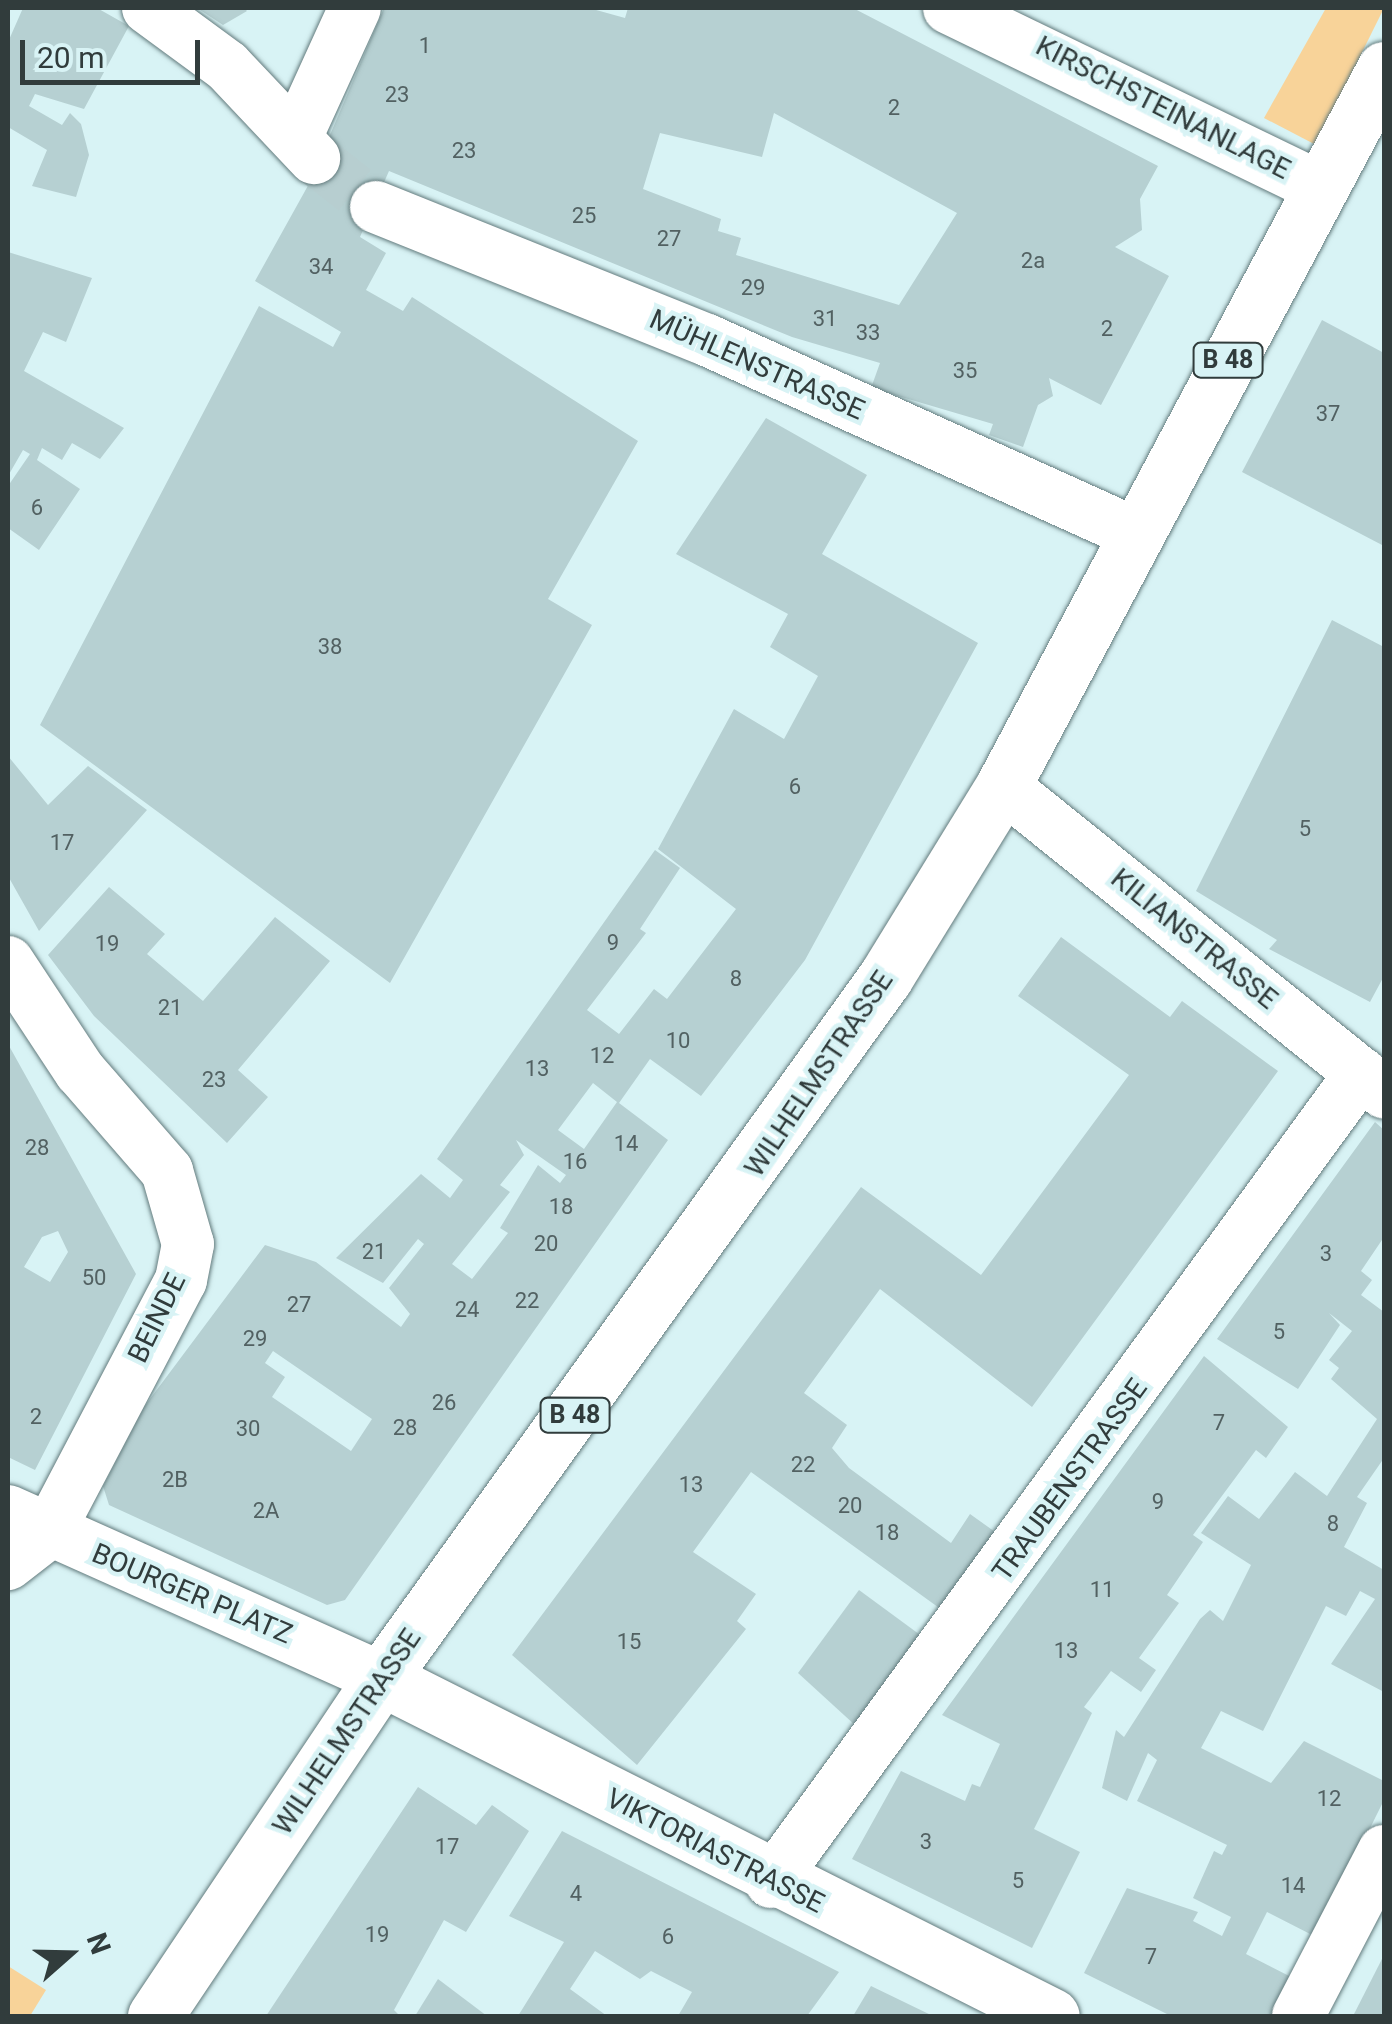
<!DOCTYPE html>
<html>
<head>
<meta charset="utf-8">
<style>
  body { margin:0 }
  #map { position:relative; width:1392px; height:2024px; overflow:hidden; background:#d8f3f5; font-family:Roboto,sans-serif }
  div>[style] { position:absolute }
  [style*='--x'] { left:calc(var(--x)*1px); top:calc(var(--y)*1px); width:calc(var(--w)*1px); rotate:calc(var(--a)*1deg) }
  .green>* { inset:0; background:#f8d399 }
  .building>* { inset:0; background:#b6d0d2 }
  .street-tunnel>* { height:52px; margin-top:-26px; transform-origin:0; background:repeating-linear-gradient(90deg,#b7ced0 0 52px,transparent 0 78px) }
  .roads { filter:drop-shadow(0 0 2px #637b7d) drop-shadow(0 0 2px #637b7d) }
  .street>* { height:52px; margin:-26px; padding:0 26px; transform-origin:26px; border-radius:26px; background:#fff }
  .secondary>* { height:55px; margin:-27.5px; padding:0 27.5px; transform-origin:27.5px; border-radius:27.5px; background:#fff }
  .primary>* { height:55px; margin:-27.5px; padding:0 27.5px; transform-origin:27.5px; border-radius:27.5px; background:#fff }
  span { translate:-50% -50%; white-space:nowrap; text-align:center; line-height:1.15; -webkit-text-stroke:9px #d8f3f5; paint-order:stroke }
  .number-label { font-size:22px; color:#526162 }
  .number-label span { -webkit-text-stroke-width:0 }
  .shield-label span { padding:2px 8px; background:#d8f3f5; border:2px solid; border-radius:8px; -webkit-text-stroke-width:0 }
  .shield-label { font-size:25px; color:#313c3c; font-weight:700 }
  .street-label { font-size:28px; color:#313c3c }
  .frame { position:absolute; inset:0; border:10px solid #313c3c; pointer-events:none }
  .north { position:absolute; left:20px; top:1904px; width:100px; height:100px; -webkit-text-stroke:8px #d8f3f5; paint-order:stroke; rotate:70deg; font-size:28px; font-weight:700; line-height:40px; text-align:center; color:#313c3c }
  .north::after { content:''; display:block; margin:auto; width:35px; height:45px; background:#313c3c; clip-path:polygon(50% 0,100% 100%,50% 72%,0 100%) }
  .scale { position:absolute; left:20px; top:40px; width:180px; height:45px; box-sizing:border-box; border:5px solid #313c3c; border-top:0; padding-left:12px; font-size:30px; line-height:35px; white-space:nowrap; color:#313c3c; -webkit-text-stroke:8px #d8f3f5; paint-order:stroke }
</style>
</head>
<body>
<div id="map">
  <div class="green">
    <div style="clip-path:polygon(1326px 8px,1384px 8px,1316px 145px,1264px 118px)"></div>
    <div style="clip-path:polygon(8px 1966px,46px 1990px,30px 2016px,8px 2016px)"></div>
  </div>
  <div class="building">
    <div style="clip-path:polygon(23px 8px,97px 8px,129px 26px,84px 109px,35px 94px,29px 106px,62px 125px,70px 113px,81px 124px,89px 155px,76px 197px,32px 186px,47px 150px,8px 127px,8px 42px)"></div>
    <div style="clip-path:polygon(197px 8px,244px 8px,247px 11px,223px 25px)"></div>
    <div style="clip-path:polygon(evenodd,384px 8px,589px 8px,625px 18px,628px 8px,853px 8px,1158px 166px,1140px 199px,1142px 230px,1115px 247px,1169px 276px,1101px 405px,1049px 378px,1053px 396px,1038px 405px,1023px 447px,989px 435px,993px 424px,871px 388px,880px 363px,792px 337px,389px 171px,360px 237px,386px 253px,366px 290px,403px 311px,412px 297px,638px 441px,548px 599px,592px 625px,390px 983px,40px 725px,259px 306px,333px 347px,341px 332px,255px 281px,310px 182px,384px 8px,774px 113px,957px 213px,899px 305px,736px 255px,741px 238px,718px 231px,721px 219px,643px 189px,660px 133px,762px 157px,774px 113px)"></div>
    <div style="clip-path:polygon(8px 252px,92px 278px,66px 342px,43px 332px,24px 371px,124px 428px,100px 459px,72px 443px,62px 460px,42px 448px,37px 460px,80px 489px,39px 550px,8px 528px,8px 486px,30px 454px,23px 450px,8px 476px)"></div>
    <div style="clip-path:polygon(1322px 320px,1384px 353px,1384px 546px,1242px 472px)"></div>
    <div style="clip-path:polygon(evenodd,766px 418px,867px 475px,822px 554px,978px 643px,805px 960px,701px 1096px,650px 1059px,619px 1103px,668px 1140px,345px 1600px,327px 1605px,109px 1505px,103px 1486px,144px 1407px,265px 1245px,316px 1262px,401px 1327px,410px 1314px,389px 1288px,424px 1244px,418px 1239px,383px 1283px,336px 1258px,421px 1174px,450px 1198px,463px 1180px,437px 1159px,655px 850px,680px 868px,640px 929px,646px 933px,587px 1010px,619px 1034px,654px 989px,667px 999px,736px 909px,658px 849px,734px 709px,784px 739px,818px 676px,770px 647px,788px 614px,676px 554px,766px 418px,593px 1083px,617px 1102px,584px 1149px,558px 1130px,593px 1083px,766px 418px,516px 1140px,566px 1175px,560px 1183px,538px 1165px,500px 1228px,508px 1233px,472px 1279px,452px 1264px,510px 1192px,500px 1185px,524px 1155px,516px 1140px,766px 418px,273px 1351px,372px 1419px,351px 1451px,272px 1397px,285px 1377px,265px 1363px,273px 1351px)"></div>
    <div style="clip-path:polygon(1332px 620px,1384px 647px,1384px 976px,1370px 1002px,1269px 949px,1277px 940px,1196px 891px)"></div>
    <div style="clip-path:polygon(8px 756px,48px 805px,88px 766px,147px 810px,39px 931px,8px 876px)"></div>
    <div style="clip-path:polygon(109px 887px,165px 934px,147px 954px,203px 1001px,275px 917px,330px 961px,238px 1070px,268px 1097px,227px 1143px,94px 1016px,48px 955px)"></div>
    <div style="clip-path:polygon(1061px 937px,1170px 1017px,1182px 1001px,1278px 1071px,1032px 1407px,880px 1289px,804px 1393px,847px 1425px,832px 1448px,849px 1468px,951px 1543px,970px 1514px,998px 1534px,942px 1610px,751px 1472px,693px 1552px,756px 1594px,737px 1621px,746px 1629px,637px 1765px,512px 1655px,861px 1187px,981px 1275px,1129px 1075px,1018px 996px)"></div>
    <div style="clip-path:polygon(evenodd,8px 1044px,136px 1274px,35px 1470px,8px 1457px,8px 1044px,58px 1231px,68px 1252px,50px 1282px,24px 1267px,42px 1237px,58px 1231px)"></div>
    <div style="clip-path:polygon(1375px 1122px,1384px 1130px,1384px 1237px,1361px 1271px,1372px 1280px,1361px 1295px,1384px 1312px,1384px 1458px,1357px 1497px,1367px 1503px,1344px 1547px,1384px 1570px,1384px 1692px,1331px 1664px,1375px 1599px,1360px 1591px,1346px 1616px,1326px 1606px,1263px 1731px,1221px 1711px,1201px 1748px,1271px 1783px,1304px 1741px,1384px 1781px,1384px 1800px,1316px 1937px,1267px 1912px,1246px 1954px,1295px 1979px,1277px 2016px,1171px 2016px,1084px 1973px,1127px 1888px,1198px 1912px,1193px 1921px,1222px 1936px,1231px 1917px,1193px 1898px,1214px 1851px,1222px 1855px,1227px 1845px,1137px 1801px,1157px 1760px,1148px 1753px,1127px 1801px,1102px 1788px,1116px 1730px,1124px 1737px,1200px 1619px,1210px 1610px,1223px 1621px,1251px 1565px,1201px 1533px,1228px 1496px,1259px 1519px,1295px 1472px,1327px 1496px,1377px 1419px,1331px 1379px,1339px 1368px,1329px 1360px,1352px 1331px,1329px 1313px,1340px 1325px,1298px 1389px,1217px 1339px)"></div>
    <div style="clip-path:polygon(1204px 1356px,1288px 1427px,1266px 1458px,1256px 1450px,1193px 1535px,1203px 1542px,1167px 1595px,1179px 1603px,1139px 1658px,1156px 1670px,1141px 1692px,1111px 1671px,1084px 1707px,1092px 1713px,1034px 1829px,1080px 1852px,1032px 1948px,852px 1859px,901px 1771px,965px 1801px,972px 1784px,980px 1787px,1000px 1744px,942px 1715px)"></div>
    <div style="clip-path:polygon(859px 1590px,923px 1637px,856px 1726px,798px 1673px)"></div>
    <div style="clip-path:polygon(418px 1787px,476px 1825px,492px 1805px,529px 1831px,466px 1932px,444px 1920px,394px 2010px,400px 2016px,266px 2016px)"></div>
    <div style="clip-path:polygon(562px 1831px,743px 1923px,839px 1972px,807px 2016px,678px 2016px,692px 1992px,651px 1971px,640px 1979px,595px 1951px,570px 1989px,607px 2016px,518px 2016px,564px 1942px,509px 1916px)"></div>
    <div style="clip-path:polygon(1384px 1955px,1384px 2016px,1353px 2016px)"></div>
    <div style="clip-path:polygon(438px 1979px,487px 2016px,415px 2016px)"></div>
    <div style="clip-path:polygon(871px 1986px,933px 2016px,853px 2016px)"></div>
  </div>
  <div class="street-tunnel">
    <div style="--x:314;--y:158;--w:79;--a:38.3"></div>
  </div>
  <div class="roads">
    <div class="street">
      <div style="--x:148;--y:8;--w:98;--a:36.3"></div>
      <div style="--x:227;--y:66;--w:127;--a:46.6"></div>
      <div style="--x:949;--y:8;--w:413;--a:25.8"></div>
      <div style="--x:298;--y:133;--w:137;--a:-65.5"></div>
      <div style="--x:376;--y:207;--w:357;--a:21.9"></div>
      <div style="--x:707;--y:340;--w:467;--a:24.3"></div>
      <div style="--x:1003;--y:786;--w:489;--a:38.8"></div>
      <div style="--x:8;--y:962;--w:131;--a:56.6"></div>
      <div style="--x:80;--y:1071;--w:133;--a:49"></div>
      <div style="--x:167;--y:1171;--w:76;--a:74"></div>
      <div style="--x:188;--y:1244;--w:37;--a:101"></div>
      <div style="--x:181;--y:1280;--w:286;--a:117.7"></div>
      <div style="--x:48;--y:1533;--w:51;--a:142.2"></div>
      <div style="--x:8;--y:1511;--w:409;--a:24.1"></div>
      <div style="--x:771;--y:1882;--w:1001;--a:-53.9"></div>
      <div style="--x:1298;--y:2016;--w:186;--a:-62.5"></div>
    </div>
    <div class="secondary">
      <div style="--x:381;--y:1678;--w:751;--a:26.74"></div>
    </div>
    <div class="primary">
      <div style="--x:155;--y:2016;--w:407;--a:-56.2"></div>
      <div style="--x:381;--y:1678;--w:863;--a:-54.25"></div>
      <div style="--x:885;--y:978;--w:225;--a:-58.4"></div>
      <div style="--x:1003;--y:786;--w:812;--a:-62.01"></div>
    </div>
  </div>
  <div class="number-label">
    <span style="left:425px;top:46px">1</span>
    <span style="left:397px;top:95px">23</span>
    <span style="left:894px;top:108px">2</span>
    <span style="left:464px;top:151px">23</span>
    <span style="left:584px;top:216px">25</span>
    <span style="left:669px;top:239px">27</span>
    <span style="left:1033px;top:261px">2a</span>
    <span style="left:321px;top:267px">34</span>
    <span style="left:753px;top:288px">29</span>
    <span style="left:825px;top:319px">31</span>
    <span style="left:1107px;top:329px">2</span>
    <span style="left:868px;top:333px">33</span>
    <span style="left:965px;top:371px">35</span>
    <span style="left:1328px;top:414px">37</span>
    <span style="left:37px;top:508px">6</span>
    <span style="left:330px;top:647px">38</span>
    <span style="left:795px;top:787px">6</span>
    <span style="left:1305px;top:829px">5</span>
    <span style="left:62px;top:843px">17</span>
    <span style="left:613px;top:943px">9</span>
    <span style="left:107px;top:944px">19</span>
    <span style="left:736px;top:979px">8</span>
    <span style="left:170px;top:1008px">21</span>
    <span style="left:678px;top:1041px">10</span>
    <span style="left:602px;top:1056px">12</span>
    <span style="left:537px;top:1069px">13</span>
    <span style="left:214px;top:1080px">23</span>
    <span style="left:626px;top:1144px">14</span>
    <span style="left:37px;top:1148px">28</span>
    <span style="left:575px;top:1162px">16</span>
    <span style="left:561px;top:1207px">18</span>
    <span style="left:546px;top:1244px">20</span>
    <span style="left:374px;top:1252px">21</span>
    <span style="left:1326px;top:1254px">3</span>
    <span style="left:94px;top:1278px">50</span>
    <span style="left:527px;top:1301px">22</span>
    <span style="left:299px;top:1305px">27</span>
    <span style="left:467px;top:1310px">24</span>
    <span style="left:1279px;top:1332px">5</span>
    <span style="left:255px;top:1339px">29</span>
    <span style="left:444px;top:1403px">26</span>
    <span style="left:36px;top:1417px">2</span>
    <span style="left:1219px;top:1423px">7</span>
    <span style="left:405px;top:1428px">28</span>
    <span style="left:248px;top:1429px">30</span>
    <span style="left:803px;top:1465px">22</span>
    <span style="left:175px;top:1480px">2B</span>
    <span style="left:691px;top:1485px">13</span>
    <span style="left:1158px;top:1502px">9</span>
    <span style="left:850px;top:1506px">20</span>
    <span style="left:266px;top:1511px">2A</span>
    <span style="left:1333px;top:1524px">8</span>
    <span style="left:887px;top:1533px">18</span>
    <span style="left:1102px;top:1590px">11</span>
    <span style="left:629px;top:1642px">15</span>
    <span style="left:1066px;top:1651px">13</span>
    <span style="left:1329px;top:1799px">12</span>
    <span style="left:926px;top:1842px">3</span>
    <span style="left:447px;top:1847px">17</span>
    <span style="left:1018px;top:1881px">5</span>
    <span style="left:1293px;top:1886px">14</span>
    <span style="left:576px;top:1894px">4</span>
    <span style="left:377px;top:1935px">19</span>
    <span style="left:668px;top:1937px">6</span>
    <span style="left:1151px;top:1957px">7</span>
  </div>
  <div class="shield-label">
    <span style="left:1228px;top:360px">B 48</span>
    <span style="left:575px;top:1415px">B 48</span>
  </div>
  <div class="street-label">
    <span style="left:1163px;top:108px;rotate:27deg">KIRSCHSTEINANLAGE</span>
    <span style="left:757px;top:365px;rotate:24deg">MÜHLENSTRASSE</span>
    <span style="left:1194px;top:939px;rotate:39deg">KILIANSTRASSE</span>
    <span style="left:819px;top:1074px;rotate:-56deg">WILHELMSTRASSE</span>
    <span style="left:157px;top:1318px;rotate:-64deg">BEINDE</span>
    <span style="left:1070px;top:1480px;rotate:-54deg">TRAUBENSTRASSE</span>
    <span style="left:192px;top:1594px;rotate:23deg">BOURGER PLATZ</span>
    <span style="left:347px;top:1732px;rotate:-56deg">WILHELMSTRASSE</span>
    <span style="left:715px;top:1851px;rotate:27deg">VIKTORIASTRASSE</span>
  </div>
  <div class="frame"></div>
  <div class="north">N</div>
  <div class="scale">20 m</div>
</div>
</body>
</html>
